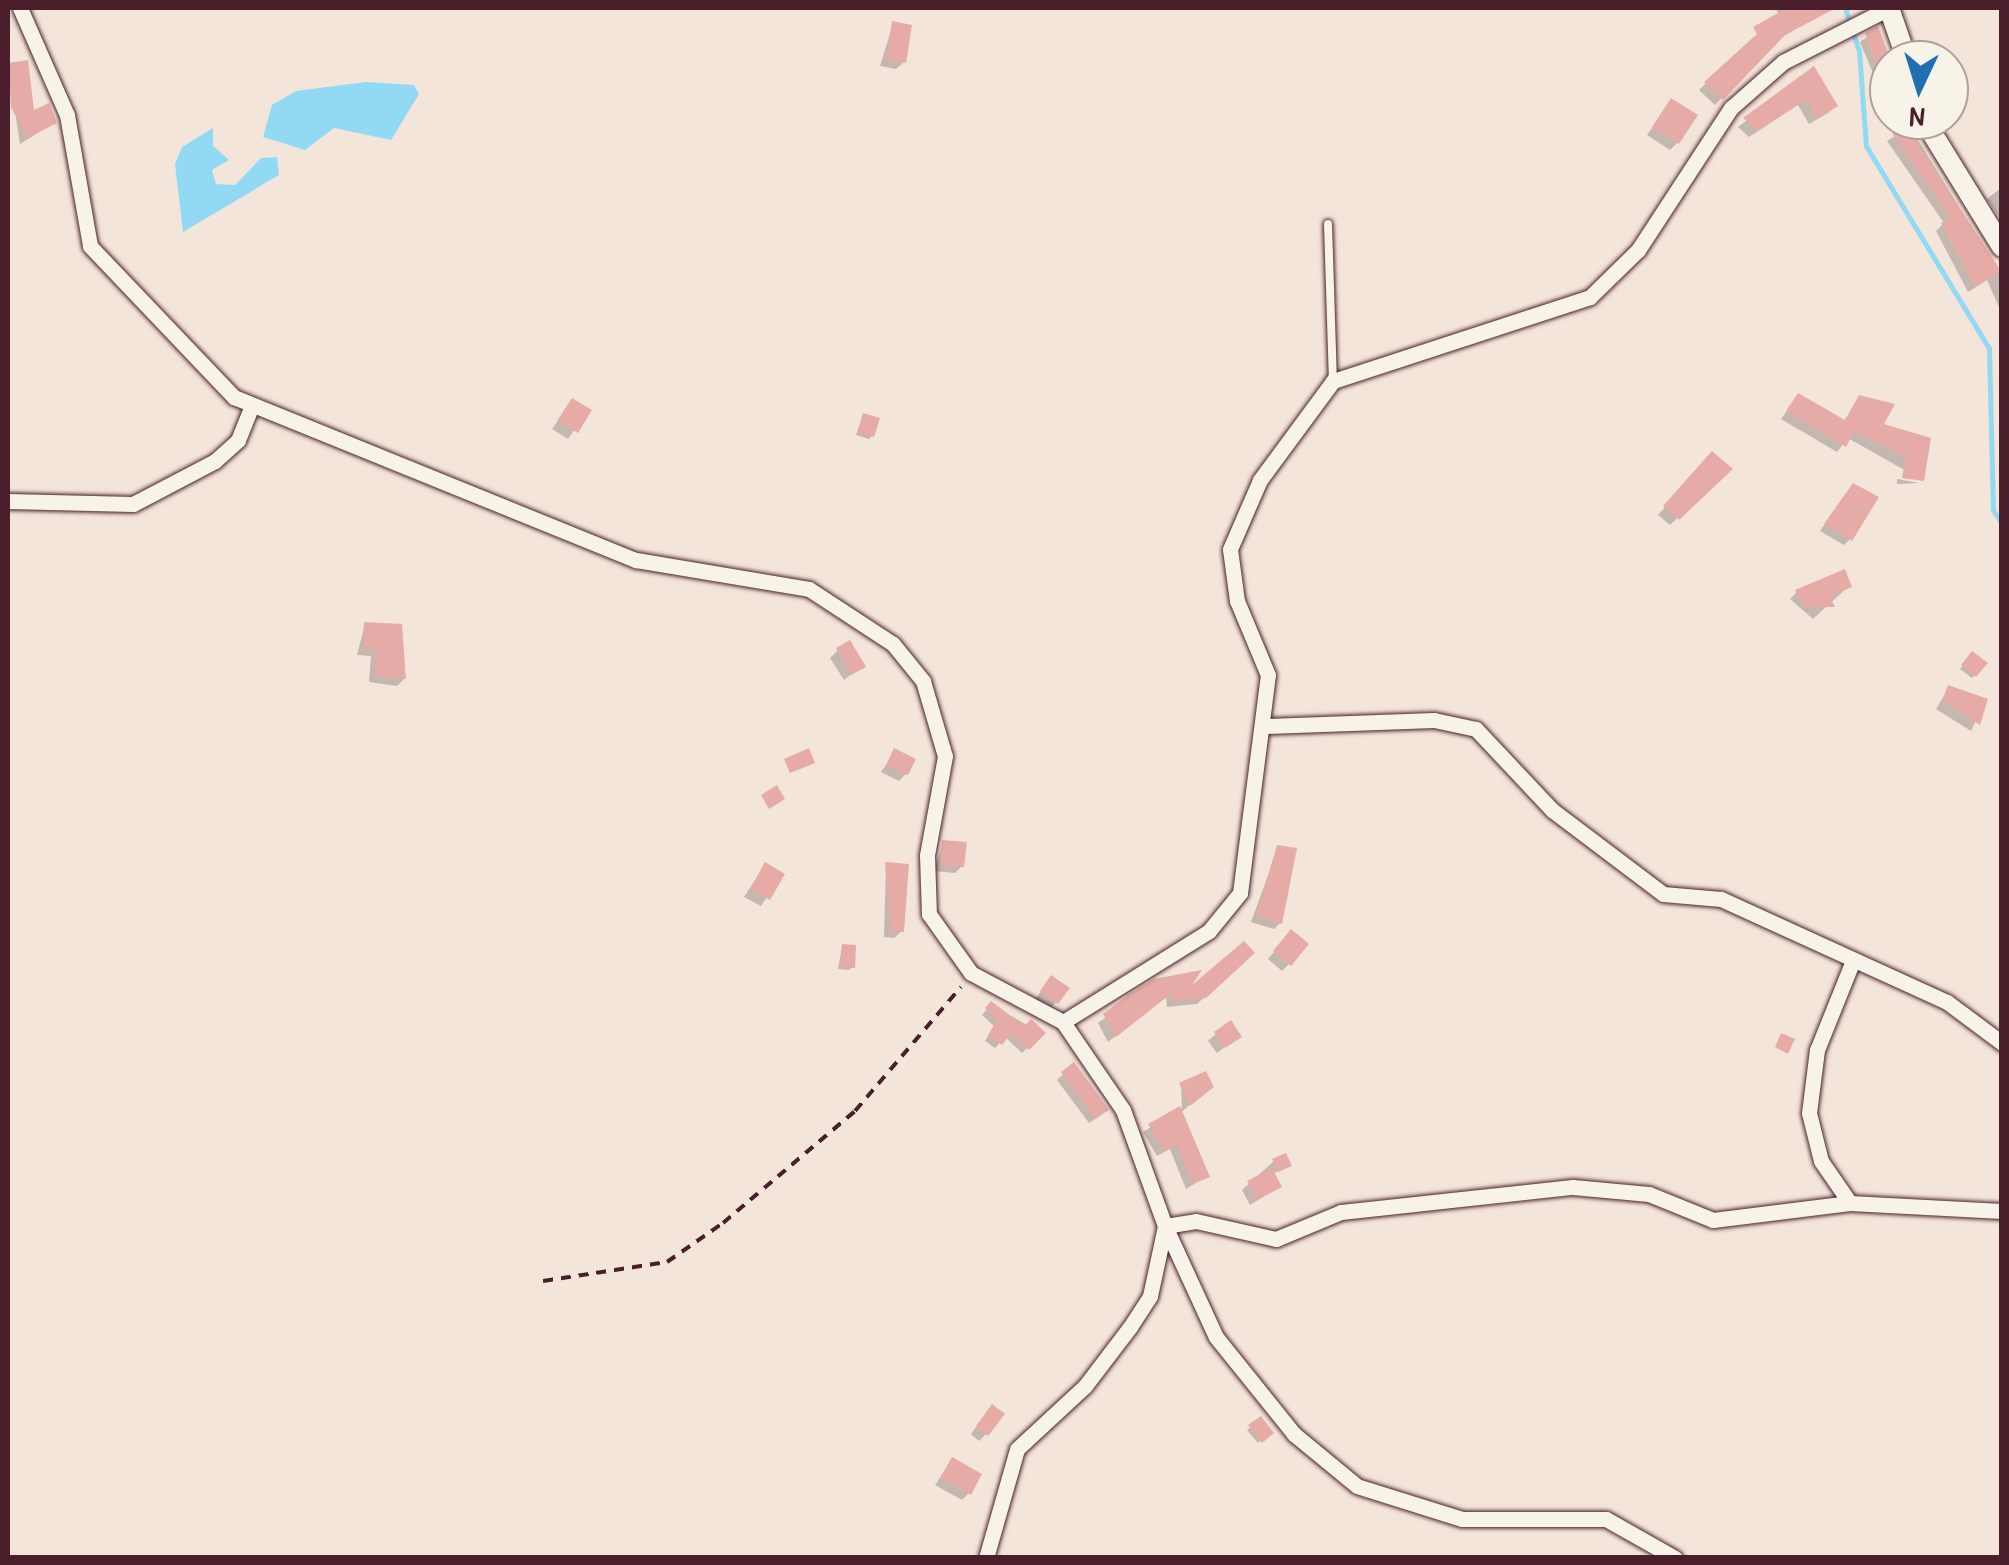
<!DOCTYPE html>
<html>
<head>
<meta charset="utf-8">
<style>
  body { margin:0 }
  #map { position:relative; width:2009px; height:1565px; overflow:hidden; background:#f4e5db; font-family:"Patrick Hand",sans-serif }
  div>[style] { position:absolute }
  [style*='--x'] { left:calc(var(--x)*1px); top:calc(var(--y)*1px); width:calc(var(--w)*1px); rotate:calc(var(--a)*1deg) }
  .water>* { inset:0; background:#92d9f4 }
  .shadow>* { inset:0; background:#0003 }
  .stream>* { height:5px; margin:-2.5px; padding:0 2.5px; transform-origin:2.5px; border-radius:2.5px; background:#92d9f4 }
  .building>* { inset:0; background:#e6aba7 }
  .path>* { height:4px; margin-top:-2px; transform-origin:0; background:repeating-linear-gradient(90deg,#4a1f2b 0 10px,transparent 0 18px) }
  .roads { filter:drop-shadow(0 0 2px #4a1f2b) drop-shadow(0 0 2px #4a1f2b) }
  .service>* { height:8px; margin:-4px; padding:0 4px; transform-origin:4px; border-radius:4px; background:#f7f3e8 }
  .minor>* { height:15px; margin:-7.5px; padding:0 7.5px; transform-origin:7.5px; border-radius:7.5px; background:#f7f3e8 }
  .tertiary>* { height:20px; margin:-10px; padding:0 10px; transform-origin:10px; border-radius:10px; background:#f7f3e8 }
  span { translate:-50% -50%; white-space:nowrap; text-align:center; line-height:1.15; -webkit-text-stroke:10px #f7f3e8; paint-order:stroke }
  .frame { position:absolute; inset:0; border:10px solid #4a1f2b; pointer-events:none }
  .north { position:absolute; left:1869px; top:40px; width:100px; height:100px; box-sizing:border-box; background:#f7f3e8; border:2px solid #b29e9c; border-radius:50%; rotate:184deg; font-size:28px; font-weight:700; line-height:40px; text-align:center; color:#4a1f2b }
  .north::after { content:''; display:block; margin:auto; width:35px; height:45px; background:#1f6fb2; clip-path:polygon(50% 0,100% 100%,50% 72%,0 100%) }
</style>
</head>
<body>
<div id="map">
  <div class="water">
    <div style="clip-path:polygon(366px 82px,414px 85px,419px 94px,391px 140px,334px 128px,305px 150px,263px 137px,272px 105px,296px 91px)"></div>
    <div style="clip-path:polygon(213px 128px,213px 146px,229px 160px,212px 170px,216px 184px,235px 185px,261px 158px,277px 157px,279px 175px,183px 232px,175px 164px,182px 147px)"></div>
  </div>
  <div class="shadow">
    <div style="clip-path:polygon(1775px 8px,1818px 15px,1776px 41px,1715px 105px,1699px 90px,1779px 15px)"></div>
    <div style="clip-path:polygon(893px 24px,904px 62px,896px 69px,880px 66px)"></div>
    <div style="clip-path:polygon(1877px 30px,1890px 60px,1885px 102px,1860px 42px)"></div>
    <div style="clip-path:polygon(26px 63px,32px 114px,54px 123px,20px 144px,8px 65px)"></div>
    <div style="clip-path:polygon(1813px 70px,1835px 106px,1828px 113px,1809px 124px,1798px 105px,1749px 137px,1738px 127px)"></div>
    <div style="clip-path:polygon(1671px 101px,1677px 143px,1670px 150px,1647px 135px)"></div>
    <div style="clip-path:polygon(1910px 127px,2002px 277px,2002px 314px,1987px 280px,1968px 292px,1936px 231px,1944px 223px,1887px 141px)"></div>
    <div style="clip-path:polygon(2002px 187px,2002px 217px,2000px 218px,1987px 199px)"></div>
    <div style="clip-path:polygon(1798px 396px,1843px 422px,1860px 398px,1892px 405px,1880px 425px,1929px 440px,1922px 480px,1848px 438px,1837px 452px,1781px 419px)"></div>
    <div style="clip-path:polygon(572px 401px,588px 411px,568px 439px,552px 429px)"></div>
    <div style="clip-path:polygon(863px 416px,872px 436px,869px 439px,856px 435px)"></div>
    <div style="clip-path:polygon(1705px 461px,1730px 469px,1670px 525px,1658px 515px)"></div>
    <div style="clip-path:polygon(1897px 479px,1919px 483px,1897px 484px)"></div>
    <div style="clip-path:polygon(1848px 491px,1850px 539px,1844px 545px,1820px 531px)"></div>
    <div style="clip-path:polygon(1849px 586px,1813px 619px,1790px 599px,1797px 592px)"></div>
    <div style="clip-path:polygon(365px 624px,404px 679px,397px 686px,369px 682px,371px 656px,357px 655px)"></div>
    <div style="clip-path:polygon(838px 650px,862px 666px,844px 680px,830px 658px)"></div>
    <div style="clip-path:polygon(1972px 654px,1984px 663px,1972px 678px,1960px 669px)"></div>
    <div style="clip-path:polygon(1949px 688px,1985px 701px,1971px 731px,1936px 709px)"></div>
    <div style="clip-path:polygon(895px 752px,906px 774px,899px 781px,881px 772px)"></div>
    <div style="clip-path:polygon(943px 842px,962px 866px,955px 873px,934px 871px)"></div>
    <div style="clip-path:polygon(1278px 848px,1280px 923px,1274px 929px,1251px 922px)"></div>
    <div style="clip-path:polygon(765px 865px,782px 874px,761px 906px,744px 897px)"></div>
    <div style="clip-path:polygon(886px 865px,902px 931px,894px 938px,884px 937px)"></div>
    <div style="clip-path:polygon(1284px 940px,1289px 964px,1282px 971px,1268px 959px)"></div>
    <div style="clip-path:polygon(842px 947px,852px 967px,849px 970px,838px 969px)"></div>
    <div style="clip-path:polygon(1252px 953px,1197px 1004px,1167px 1007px,1166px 996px,1108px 1042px,1098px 1023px,1155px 981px,1182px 994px)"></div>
    <div style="clip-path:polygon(1045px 986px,1056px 1002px,1049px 1010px,1035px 999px)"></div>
    <div style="clip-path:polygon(991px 1004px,1042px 1034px,1022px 1053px,1005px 1037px,995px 1048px,985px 1041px,994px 1026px,982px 1015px)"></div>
    <div style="clip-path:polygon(1216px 1034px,1239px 1036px,1217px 1053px,1208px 1041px)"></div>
    <div style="clip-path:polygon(1073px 1065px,1101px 1115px,1089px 1123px,1057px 1080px)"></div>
    <div style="clip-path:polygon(1181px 1085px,1204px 1093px,1180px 1113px,1207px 1176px,1186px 1189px,1170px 1149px,1157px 1156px,1143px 1132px,1182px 1108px)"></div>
    <div style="clip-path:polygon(1274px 1161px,1286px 1168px,1272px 1174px,1279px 1187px,1250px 1205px,1242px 1190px)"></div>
    <div style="clip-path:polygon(985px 1414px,986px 1434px,979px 1441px,971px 1434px)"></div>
    <div style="clip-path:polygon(1260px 1420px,1271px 1433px,1258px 1443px,1247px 1430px)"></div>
    <div style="clip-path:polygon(952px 1460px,969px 1493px,962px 1500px,935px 1485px)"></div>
  </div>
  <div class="stream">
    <div style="--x:1845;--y:8;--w:45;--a:72"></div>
    <div style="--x:1859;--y:51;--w:95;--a:85.8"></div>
    <div style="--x:1866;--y:146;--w:237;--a:58.7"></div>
    <div style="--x:1989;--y:348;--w:162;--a:88.6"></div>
    <div style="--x:1993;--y:510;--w:17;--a:57"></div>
  </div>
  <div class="building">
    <div style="clip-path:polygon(1787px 8px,1836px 8px,1785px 35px,1723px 100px,1704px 82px,1757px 34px,1753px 27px)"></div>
    <div style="clip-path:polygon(892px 21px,912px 25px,906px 63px,886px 60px)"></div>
    <div style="clip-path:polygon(1878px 26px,1889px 56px,1889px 105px,1865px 33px)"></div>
    <div style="clip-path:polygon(28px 60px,34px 110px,49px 103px,57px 123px,27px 138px,11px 107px,8px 63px)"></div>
    <div style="clip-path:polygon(1814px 66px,1838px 106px,1817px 119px,1806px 99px,1758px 131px,1743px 118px)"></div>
    <div style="clip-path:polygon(1671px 98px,1698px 115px,1679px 144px,1652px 127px)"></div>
    <div style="clip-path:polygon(1906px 126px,2001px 271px,1975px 287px,1941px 223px,1950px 217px,1892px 133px)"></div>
    <div style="clip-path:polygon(1798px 393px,1845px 420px,1859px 395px,1895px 404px,1884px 424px,1931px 438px,1924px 481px,1902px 478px,1906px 457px,1854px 431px,1846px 447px,1786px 411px)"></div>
    <div style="clip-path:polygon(572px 398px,592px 410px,578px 433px,557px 421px)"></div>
    <div style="clip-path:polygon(863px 413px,880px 418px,874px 437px,857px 433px)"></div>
    <div style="clip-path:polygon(1712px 451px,1733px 469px,1679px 520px,1663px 506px)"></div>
    <div style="clip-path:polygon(1853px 483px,1879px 497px,1852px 541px,1824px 524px)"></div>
    <div style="clip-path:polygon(1845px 569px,1852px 587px,1830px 596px,1835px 607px,1803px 607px,1795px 590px)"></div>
    <div style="clip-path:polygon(364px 622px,402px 624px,406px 679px,374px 676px,377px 649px,363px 649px)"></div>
    <div style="clip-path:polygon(850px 640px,866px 667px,851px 675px,836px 648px)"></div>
    <div style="clip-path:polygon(1972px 651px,1988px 663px,1976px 677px,1961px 665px)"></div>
    <div style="clip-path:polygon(1948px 685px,1988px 699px,1980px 725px,1942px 701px)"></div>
    <div style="clip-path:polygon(809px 748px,815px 763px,790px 773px,784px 759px)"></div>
    <div style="clip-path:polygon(894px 748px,916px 759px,908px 775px,886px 765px)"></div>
    <div style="clip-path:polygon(777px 785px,785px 799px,769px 809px,761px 795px)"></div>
    <div style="clip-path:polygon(942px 840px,967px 842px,964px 867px,940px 865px)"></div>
    <div style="clip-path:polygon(1277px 845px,1297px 848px,1282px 924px,1256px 916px)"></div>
    <div style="clip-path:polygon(765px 862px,785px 874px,770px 900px,750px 889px)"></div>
    <div style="clip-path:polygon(885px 862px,909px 864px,904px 932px,891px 931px)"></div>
    <div style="clip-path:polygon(1291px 929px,1309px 944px,1291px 966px,1273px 951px)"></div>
    <div style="clip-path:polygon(1244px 941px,1255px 953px,1206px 998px,1172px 1001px,1172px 993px,1116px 1037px,1103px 1014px,1128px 995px,1154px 979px,1202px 970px,1192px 985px)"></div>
    <div style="clip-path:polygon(842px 944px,856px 945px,855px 968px,840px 967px)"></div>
    <div style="clip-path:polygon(1051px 975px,1070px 988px,1058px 1004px,1040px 991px)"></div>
    <div style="clip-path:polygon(991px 1001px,1024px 1026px,1031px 1019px,1046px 1033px,1029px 1050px,1011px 1033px,1002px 1045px,988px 1035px,997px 1020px,985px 1008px)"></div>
    <div style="clip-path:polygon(1231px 1020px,1242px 1037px,1225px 1048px,1214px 1032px)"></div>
    <div style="clip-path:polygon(1781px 1033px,1795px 1039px,1788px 1054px,1775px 1047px)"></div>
    <div style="clip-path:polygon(1074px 1062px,1109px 1110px,1095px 1119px,1061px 1072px)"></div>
    <div style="clip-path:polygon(1206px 1071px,1214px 1087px,1190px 1106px,1179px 1083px)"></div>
    <div style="clip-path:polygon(1180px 1106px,1210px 1177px,1193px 1184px,1177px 1144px,1164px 1151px,1148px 1124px)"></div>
    <div style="clip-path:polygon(1286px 1153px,1292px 1166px,1278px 1172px,1272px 1159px)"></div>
    <div style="clip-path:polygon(1272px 1168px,1282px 1187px,1257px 1200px,1247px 1181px)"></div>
    <div style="clip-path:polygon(992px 1404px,1005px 1414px,988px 1436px,976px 1426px)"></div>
    <div style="clip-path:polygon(1261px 1416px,1274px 1433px,1262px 1443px,1248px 1425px)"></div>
    <div style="clip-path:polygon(952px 1457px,982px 1474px,971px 1495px,940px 1478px)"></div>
  </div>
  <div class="path">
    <div style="--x:543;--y:1281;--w:125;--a:-8.7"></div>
    <div style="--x:667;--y:1262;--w:68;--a:-34.9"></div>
    <div style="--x:723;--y:1223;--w:173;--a:-40.3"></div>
    <div style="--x:855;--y:1111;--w:163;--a:-49.5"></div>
  </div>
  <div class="roads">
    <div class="service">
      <div style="--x:1328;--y:224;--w:157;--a:88.2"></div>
    </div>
    <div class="minor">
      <div style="--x:20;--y:8;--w:117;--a:66.3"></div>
      <div style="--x:67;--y:115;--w:133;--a:80"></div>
      <div style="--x:90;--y:246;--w:209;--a:46.4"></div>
      <div style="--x:234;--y:397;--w:434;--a:22.1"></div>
      <div style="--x:636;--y:560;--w:175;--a:9.5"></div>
      <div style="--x:809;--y:589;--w:100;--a:33.2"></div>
      <div style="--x:893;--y:644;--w:48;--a:51"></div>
      <div style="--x:923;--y:681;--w:78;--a:73.7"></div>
      <div style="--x:945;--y:756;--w:101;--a:100.3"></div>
      <div style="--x:927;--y:855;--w:59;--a:88.1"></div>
      <div style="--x:929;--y:914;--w:72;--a:54.6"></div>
      <div style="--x:971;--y:973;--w:104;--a:28"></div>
      <div style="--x:1063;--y:1022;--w:172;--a:-31.9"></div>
      <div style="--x:1209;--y:931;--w:49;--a:-50.8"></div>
      <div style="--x:1240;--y:893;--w:220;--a:-82.7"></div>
      <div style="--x:1268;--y:675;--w:80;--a:-112.7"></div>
      <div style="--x:1237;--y:601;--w:52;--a:-97.7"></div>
      <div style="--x:1230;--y:549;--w:75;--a:-66.5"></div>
      <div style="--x:1260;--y:480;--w:123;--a:-53.6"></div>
      <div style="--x:1333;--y:381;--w:270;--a:-18.1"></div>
      <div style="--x:1590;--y:297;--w:67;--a:-44.4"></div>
      <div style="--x:1638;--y:250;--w:170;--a:-56.8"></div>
      <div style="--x:1731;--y:108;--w:69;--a:-41.5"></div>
      <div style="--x:1783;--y:62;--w:119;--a:-27"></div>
      <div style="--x:8;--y:501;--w:125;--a:1.4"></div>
      <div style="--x:133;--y:504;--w:93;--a:-27.7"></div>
      <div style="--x:215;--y:461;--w:31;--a:-42"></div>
      <div style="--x:238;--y:440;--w:35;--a:-68"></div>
      <div style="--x:1267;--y:726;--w:167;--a:-2.1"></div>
      <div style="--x:1434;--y:720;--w:43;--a:12.1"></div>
      <div style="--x:1476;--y:729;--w:111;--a:46.8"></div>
      <div style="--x:1552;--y:810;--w:139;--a:37.1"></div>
      <div style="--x:1663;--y:894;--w:58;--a:4.9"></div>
      <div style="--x:1721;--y:899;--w:248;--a:24.5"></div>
      <div style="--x:1947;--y:1002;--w:69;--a:36.7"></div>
      <div style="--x:1850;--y:1203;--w:51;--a:-124.6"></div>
      <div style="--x:1821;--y:1161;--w:49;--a:-104"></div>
      <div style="--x:1809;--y:1113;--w:64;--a:-82.8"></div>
      <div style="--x:1817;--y:1050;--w:94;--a:-68.1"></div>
      <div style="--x:986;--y:1558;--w:113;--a:-74.1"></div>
      <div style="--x:1017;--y:1449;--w:93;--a:-42.8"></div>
      <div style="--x:1085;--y:1386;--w:74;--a:-52.7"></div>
      <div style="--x:1130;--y:1327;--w:37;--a:-57"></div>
      <div style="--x:1150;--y:1296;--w:72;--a:-77.9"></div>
      <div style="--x:1165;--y:1226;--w:123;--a:-109.9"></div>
      <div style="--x:1123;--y:1110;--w:107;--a:-124.3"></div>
      <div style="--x:1675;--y:1558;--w:79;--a:-150.5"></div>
      <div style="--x:1606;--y:1519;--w:144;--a:180"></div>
      <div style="--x:1462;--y:1519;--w:110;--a:-162.6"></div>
      <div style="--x:1357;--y:1486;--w:82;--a:-140.5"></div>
      <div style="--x:1294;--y:1434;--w:124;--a:-128.8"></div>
      <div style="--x:1216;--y:1337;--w:122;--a:-114.7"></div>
      <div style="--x:1165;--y:1226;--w:31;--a:-9"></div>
      <div style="--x:1196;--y:1221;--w:82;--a:12.7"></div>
      <div style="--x:1276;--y:1239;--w:70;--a:-22.6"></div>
      <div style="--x:1341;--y:1212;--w:233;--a:-6.2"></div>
      <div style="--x:1573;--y:1187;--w:76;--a:5.3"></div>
      <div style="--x:1649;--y:1194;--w:69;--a:22.1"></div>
      <div style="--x:1713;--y:1220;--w:138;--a:-7.1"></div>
      <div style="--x:1850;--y:1203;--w:152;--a:3"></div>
    </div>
    <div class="tertiary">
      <div style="--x:1889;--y:8;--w:55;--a:70.9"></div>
      <div style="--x:1924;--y:120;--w:149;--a:58.4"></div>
    </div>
  </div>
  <div class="frame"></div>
  <div class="north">N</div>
</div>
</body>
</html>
